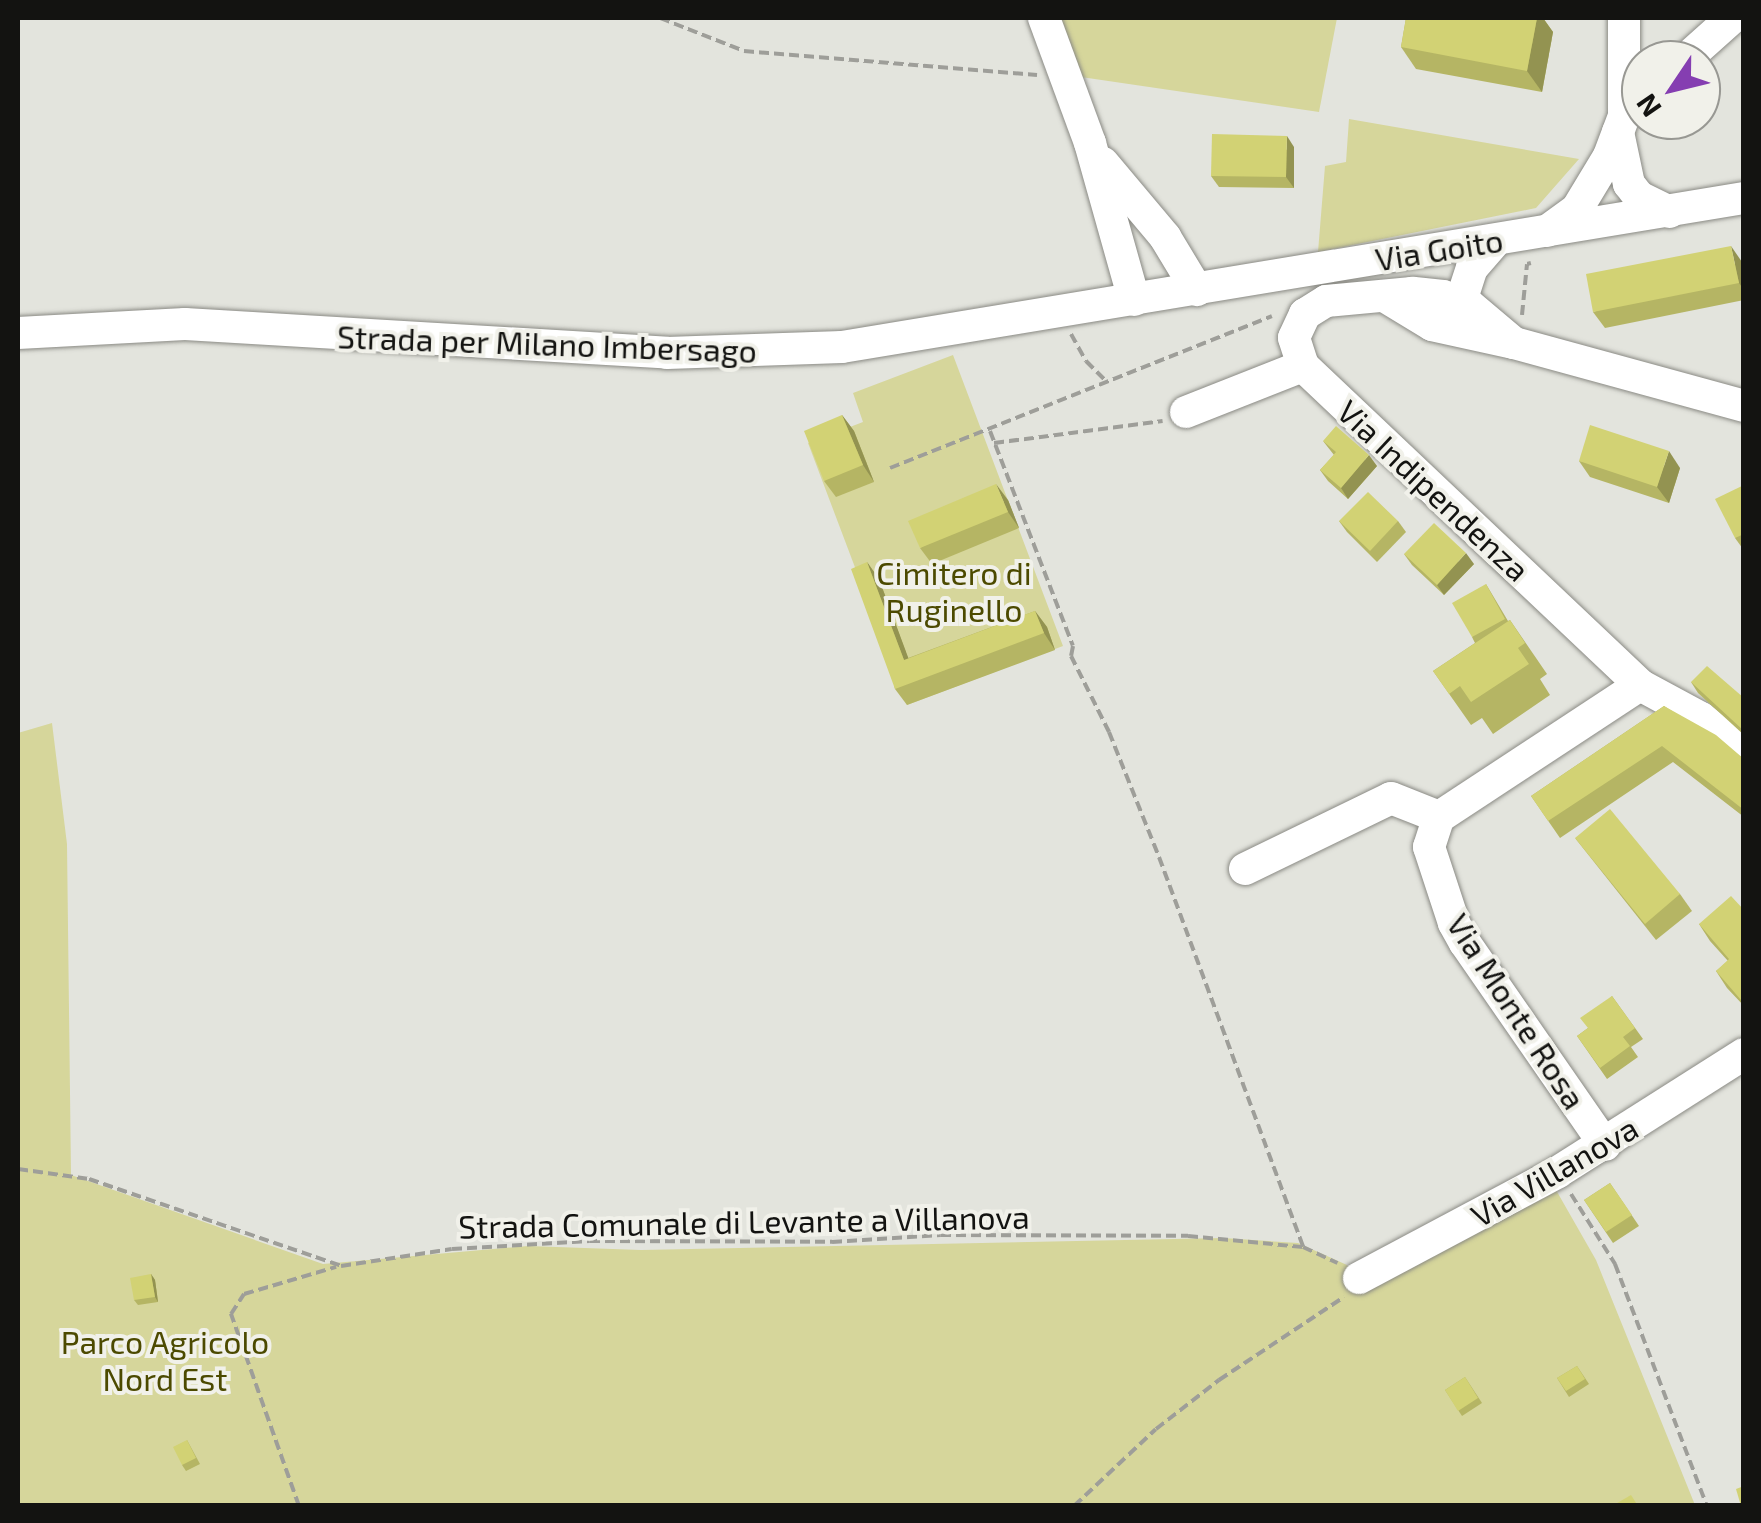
<!DOCTYPE html>
<html>
<head>
<meta charset="utf-8">
<style>
  body { margin:0 }
  #map { position:relative; width:1761px; height:1523px; overflow:hidden; background:#e3e4dd; font-family:"Exo 2",sans-serif }
  div>[style] { position:absolute }
  [style*='--x'] { left:calc(var(--x)*1px); top:calc(var(--y)*1px); width:calc(var(--w)*1px); rotate:calc(var(--a)*1deg) }
  .green>* { inset:0; background:#d6d69b }
  .path>* { height:4px; margin-top:-2px; transform-origin:0; background:repeating-linear-gradient(90deg,#9e9e99 0 10px,transparent 0 15px) }
  .roads { filter:drop-shadow(0 0 2px #8a8a84) drop-shadow(0 0 2px #8a8a84) }
  .minor>* { height:32px; margin:-16px; padding:0 16px; transform-origin:16px; border-radius:16px; background:#fff }
  .wall>* { inset:0; background:#b5b564 }
  .shaded-wall>* { inset:0; background:#939351 }
  .building>* { inset:0; background:#d2d274 }
  span { translate:-50% -50%; white-space:nowrap; text-align:center; line-height:1.15; -webkit-text-stroke:8px #f1f1ea; paint-order:stroke }
  .street-label { font-size:32px; color:#131311 }
  .park-label { font-size:32px; color:#4c4a00 }
  .frame { position:absolute; inset:0; border:20px solid #131311; pointer-events:none }
  .north { position:absolute; left:1621px; top:40px; width:100px; height:100px; box-sizing:border-box; background:#f1f1ea; border:2px solid #989893; border-radius:50%; rotate:235deg; font-size:28px; font-weight:700; line-height:40px; text-align:center; color:#131311 }
  .north::after { content:''; display:block; margin:auto; width:35px; height:45px; background:#853eb1; clip-path:polygon(50% 0,100% 100%,50% 72%,0 100%) }
</style>
</head>
<body>
<div id="map">
  <div class="green">
    <div style="clip-path:polygon(1061px 18px,1337px 18px,1319px 112px,1081px 77px)"></div>
    <div style="clip-path:polygon(1349px 119px,1579px 159px,1536px 208px,1318px 252px,1325px 166px,1346px 162px)"></div>
    <div style="clip-path:polygon(953px 355px,1063px 646px,907px 705px,808px 443px,863px 422px,853px 393px)"></div>
    <div style="clip-path:polygon(52px 723px,67px 844px,71px 1175px,323px 1264px,528px 1246px,641px 1250px,1223px 1238px,1298px 1243px,1347px 1265px,1365px 1293px,1552px 1183px,1596px 1260px,1695px 1505px,18px 1505px,18px 733px)"></div>
  </div>
  <div class="path">
    <div style="--x:660;--y:18;--w:90;--a:21.4"></div>
    <div style="--x:744;--y:51;--w:294;--a:4.7"></div>
    <div style="--x:1522;--y:315;--w:51;--a:-84.4"></div>
    <div style="--x:1527;--y:264;--w:4;--a:-14"></div>
    <div style="--x:1071;--y:334;--w:31;--a:61"></div>
    <div style="--x:1086;--y:361;--w:30;--a:45"></div>
    <div style="--x:990;--y:431;--w:230;--a:68.9"></div>
    <div style="--x:1073;--y:646;--w:10;--a:101"></div>
    <div style="--x:1071;--y:656;--w:85;--a:63.4"></div>
    <div style="--x:1109;--y:732;--w:135;--a:68.2"></div>
    <div style="--x:1159;--y:857;--w:416;--a:69.7"></div>
    <div style="--x:994;--y:443;--w:170;--a:-7.4"></div>
    <div style="--x:890;--y:468;--w:411;--a:-21.7"></div>
    <div style="--x:18;--y:1169;--w:72;--a:8"></div>
    <div style="--x:89;--y:1179;--w:267;--a:19"></div>
    <div style="--x:341;--y:1266;--w:112;--a:-8.7"></div>
    <div style="--x:452;--y:1249;--w:138;--a:-3.3"></div>
    <div style="--x:590;--y:1241;--w:242;--a:0.2"></div>
    <div style="--x:832;--y:1242;--w:109;--a:-3.7"></div>
    <div style="--x:941;--y:1235;--w:247;--a:0.2"></div>
    <div style="--x:1188;--y:1236;--w:116;--a:5.5"></div>
    <div style="--x:1303;--y:1247;--w:38;--a:25"></div>
    <div style="--x:1571;--y:1194;--w:83;--a:57.8"></div>
    <div style="--x:1615;--y:1264;--w:259;--a:69.2"></div>
    <div style="--x:299;--y:1506;--w:204;--a:-109.5"></div>
    <div style="--x:231;--y:1314;--w:24;--a:-57"></div>
    <div style="--x:244;--y:1294;--w:96;--a:-16.4"></div>
    <div style="--x:1074;--y:1506;--w:112;--a:-43.2"></div>
    <div style="--x:1156;--y:1429;--w:80;--a:-37.9"></div>
    <div style="--x:1219;--y:1380;--w:150;--a:-33.6"></div>
  </div>
  <div class="roads">
    <div class="minor">
      <div style="--x:1044;--y:18;--w:133;--a:69.8"></div>
      <div style="--x:1090;--y:143;--w:163;--a:74.3"></div>
      <div style="--x:1624;--y:18;--w:98;--a:90"></div>
      <div style="--x:1685;--y:60;--w:63;--a:-41.8"></div>
      <div style="--x:1618;--y:132;--w:53;--a:78.1"></div>
      <div style="--x:1629;--y:184;--w:16;--a:52"></div>
      <div style="--x:1639;--y:197;--w:34;--a:26"></div>
      <div style="--x:1103;--y:163;--w:97;--a:50"></div>
      <div style="--x:1165;--y:237;--w:62;--a:58.9"></div>
      <div style="--x:1547;--y:231;--w:37;--a:-36"></div>
      <div style="--x:1577;--y:209;--w:62;--a:-58.9"></div>
      <div style="--x:1609;--y:156;--w:43;--a:-69.4"></div>
      <div style="--x:1624;--y:116;--w:23;--a:-43"></div>
      <div style="--x:1465;--y:289;--w:22;--a:-72"></div>
      <div style="--x:1472;--y:268;--w:37;--a:-49"></div>
      <div style="--x:1386;--y:297;--w:54;--a:31.3"></div>
      <div style="--x:1432;--y:325;--w:84;--a:12.4"></div>
      <div style="--x:1514;--y:343;--w:238;--a:15.3"></div>
      <div style="--x:18;--y:333;--w:167;--a:-3.1"></div>
      <div style="--x:185;--y:324;--w:483;--a:3.4"></div>
      <div style="--x:667;--y:353;--w:175;--a:-2"></div>
      <div style="--x:842;--y:347;--w:914;--a:-9.38"></div>
      <div style="--x:1514;--y:343;--w:57;--a:-139.9"></div>
      <div style="--x:1470;--y:306;--w:29;--a:-160"></div>
      <div style="--x:1443;--y:296;--w:31;--a:-174"></div>
      <div style="--x:1412;--y:293;--w:86;--a:174.7"></div>
      <div style="--x:1326;--y:301;--w:25;--a:148"></div>
      <div style="--x:1305;--y:314;--w:26;--a:115"></div>
      <div style="--x:1294;--y:338;--w:29;--a:72"></div>
      <div style="--x:1303;--y:366;--w:464;--a:43.4"></div>
      <div style="--x:1640;--y:685;--w:69;--a:28.4"></div>
      <div style="--x:1701;--y:718;--w:55;--a:39.1"></div>
      <div style="--x:1186;--y:412;--w:126;--a:-21.5"></div>
      <div style="--x:1245;--y:869;--w:162;--a:-25.9"></div>
      <div style="--x:1391;--y:798;--w:52;--a:21.6"></div>
      <div style="--x:1605;--y:1145;--w:246;--a:-124.7"></div>
      <div style="--x:1465;--y:943;--w:23;--a:-119"></div>
      <div style="--x:1454;--y:923;--w:80;--a:-108.2"></div>
      <div style="--x:1429;--y:847;--w:32;--a:-72"></div>
      <div style="--x:1439;--y:817;--w:240;--a:-33.3"></div>
      <div style="--x:1359;--y:1278;--w:225;--a:-28"></div>
      <div style="--x:1558;--y:1172;--w:220;--a:-32.4"></div>
    </div>
  </div>
  <div class="wall">
    <div style="clip-path:polygon(1406px 18px,1543px 18px,1553px 32px,1542px 92px,1416px 69px,1401px 47px)"></div>
    <div style="clip-path:polygon(1294px 147px,1294px 188px,1219px 187px,1211px 176px)"></div>
    <div style="clip-path:polygon(1742px 262px,1744px 300px,1605px 328px,1593px 312px)"></div>
    <div style="clip-path:polygon(842px 415px,854px 431px,874px 482px,836px 497px,824px 481px)"></div>
    <div style="clip-path:polygon(1323px 441px,1377px 466px,1348px 499px,1328px 481px,1320px 470px,1334px 455px)"></div>
    <div style="clip-path:polygon(1579px 461px,1680px 468px,1669px 503px,1590px 477px)"></div>
    <div style="clip-path:polygon(1744px 485px,1744px 548px,1743px 549px,1735px 538px)"></div>
    <div style="clip-path:polygon(1008px 500px,1019px 528px,932px 564px,920px 548px)"></div>
    <div style="clip-path:polygon(1339px 521px,1398px 521px,1406px 532px,1377px 562px,1347px 532px)"></div>
    <div style="clip-path:polygon(1404px 554px,1474px 564px,1444px 595px,1412px 565px)"></div>
    <div style="clip-path:polygon(867px 562px,879px 579px,908px 658px,1035px 611px,1047px 627px,1055px 650px,907px 705px,895px 689px)"></div>
    <div style="clip-path:polygon(1486px 584px,1508px 621px,1510px 620px,1547px 674px,1540px 679px,1550px 695px,1493px 734px,1482px 718px,1471px 725px,1433px 671px,1475px 643px,1472px 637px)"></div>
    <div style="clip-path:polygon(1691px 682px,1744px 698px,1744px 735px,1698px 693px)"></div>
    <div style="clip-path:polygon(1664px 706px,1744px 759px,1744px 817px,1673px 762px,1560px 838px,1531px 796px)"></div>
    <div style="clip-path:polygon(1575px 838px,1680px 894px,1692px 911px,1656px 940px)"></div>
    <div style="clip-path:polygon(1744px 910px,1744px 1006px,1727px 988px,1716px 971px,1728px 961px,1710px 941px,1699px 924px)"></div>
    <div style="clip-path:polygon(1612px 996px,1643px 1039px,1631px 1047px,1638px 1057px,1607px 1079px,1577px 1036px,1588px 1028px)"></div>
    <div style="clip-path:polygon(1610px 1183px,1639px 1226px,1613px 1243px,1584px 1200px)"></div>
    <div style="clip-path:polygon(151px 1274px,155px 1280px,158px 1302px,138px 1305px,134px 1300px)"></div>
    <div style="clip-path:polygon(1577px 1366px,1589px 1384px,1569px 1397px,1557px 1378px)"></div>
    <div style="clip-path:polygon(1465px 1377px,1482px 1403px,1462px 1416px,1445px 1390px)"></div>
    <div style="clip-path:polygon(187px 1440px,200px 1464px,186px 1471px,182px 1465px)"></div>
  </div>
  <div class="shaded-wall">
    <div style="clip-path:polygon(1537px 18px,1543px 18px,1553px 32px,1542px 92px,1527px 71px)"></div>
    <div style="clip-path:polygon(1287px 136px,1294px 147px,1294px 188px,1286px 177px)"></div>
    <div style="clip-path:polygon(1731px 246px,1742px 262px,1744px 290px,1739px 283px)"></div>
    <div style="clip-path:polygon(842px 415px,854px 431px,874px 482px,863px 465px)"></div>
    <div style="clip-path:polygon(1669px 451px,1680px 468px,1669px 503px,1657px 487px)"></div>
    <div style="clip-path:polygon(1369px 455px,1377px 466px,1348px 499px,1341px 488px)"></div>
    <div style="clip-path:polygon(996px 484px,1008px 500px,1019px 528px,1008px 512px)"></div>
    <div style="clip-path:polygon(1466px 553px,1474px 564px,1444px 595px,1437px 585px)"></div>
    <div style="clip-path:polygon(867px 562px,879px 579px,915px 676px,904px 660px)"></div>
    <div style="clip-path:polygon(1035px 611px,1047px 627px,1055px 650px,1044px 633px)"></div>
    <div style="clip-path:polygon(151px 1274px,155px 1280px,158px 1302px,155px 1297px)"></div>
  </div>
  <div class="building">
    <div style="clip-path:polygon(1406px 18px,1537px 18px,1527px 71px,1401px 47px)"></div>
    <div style="clip-path:polygon(1212px 134px,1287px 136px,1286px 177px,1211px 176px)"></div>
    <div style="clip-path:polygon(1731px 246px,1739px 283px,1593px 312px,1586px 274px)"></div>
    <div style="clip-path:polygon(842px 415px,863px 465px,824px 481px,804px 431px)"></div>
    <div style="clip-path:polygon(1590px 425px,1669px 451px,1657px 487px,1579px 461px)"></div>
    <div style="clip-path:polygon(1336px 426px,1369px 455px,1341px 488px,1320px 470px,1336px 452px,1323px 441px)"></div>
    <div style="clip-path:polygon(996px 484px,1008px 512px,920px 548px,908px 521px)"></div>
    <div style="clip-path:polygon(1744px 485px,1744px 534px,1735px 538px,1715px 499px)"></div>
    <div style="clip-path:polygon(1368px 492px,1398px 521px,1370px 551px,1339px 521px)"></div>
    <div style="clip-path:polygon(1434px 523px,1466px 553px,1437px 585px,1404px 554px)"></div>
    <div style="clip-path:polygon(867px 562px,904px 660px,1035px 611px,1044px 633px,895px 689px,851px 569px)"></div>
    <div style="clip-path:polygon(1486px 584px,1505px 619px,1472px 637px,1452px 603px)"></div>
    <div style="clip-path:polygon(1510px 620px,1525px 643px,1518px 648px,1529px 664px,1471px 702px,1460px 686px,1449px 694px,1433px 671px)"></div>
    <div style="clip-path:polygon(1707px 666px,1744px 698px,1744px 731px,1691px 682px)"></div>
    <div style="clip-path:polygon(1664px 706px,1716px 735px,1744px 759px,1744px 810px,1662px 746px,1548px 821px,1531px 796px)"></div>
    <div style="clip-path:polygon(1610px 809px,1680px 894px,1645px 924px,1575px 838px)"></div>
    <div style="clip-path:polygon(1731px 896px,1744px 910px,1744px 999px,1741px 1000px,1716px 971px,1729px 959px,1699px 924px)"></div>
    <div style="clip-path:polygon(1612px 996px,1635px 1028px,1623px 1037px,1630px 1046px,1600px 1068px,1577px 1036px,1588px 1028px,1580px 1018px)"></div>
    <div style="clip-path:polygon(1610px 1183px,1632px 1215px,1606px 1232px,1584px 1200px)"></div>
    <div style="clip-path:polygon(151px 1274px,155px 1297px,134px 1300px,130px 1278px)"></div>
    <div style="clip-path:polygon(1577px 1366px,1585px 1379px,1566px 1391px,1557px 1378px)"></div>
    <div style="clip-path:polygon(1465px 1377px,1478px 1398px,1458px 1411px,1445px 1390px)"></div>
    <div style="clip-path:polygon(187px 1440px,196px 1458px,182px 1465px,173px 1447px)"></div>
    <div style="clip-path:polygon(1744px 1486px,1744px 1506px,1741px 1506px,1736px 1489px)"></div>
    <div style="clip-path:polygon(1631px 1495px,1638px 1506px,1612px 1506px)"></div>
  </div>
  <div class="street-label">
    <span style="left:1439px;top:249px;rotate:-9deg">Via Goito</span>
    <span style="left:547px;top:343px;rotate:2deg">Strada per Milano Imbersago</span>
    <span style="left:1434px;top:490px;rotate:43deg">Via Indipendenza</span>
    <span style="left:1517px;top:1011px;rotate:57deg">Via Monte Rosa</span>
    <span style="left:1554px;top:1171px;rotate:-30deg">Via Villanova</span>
    <span style="left:744px;top:1221px;rotate:-1deg">Strada Comunale di Levante a Villanova</span>
  </div>
  <div class="park-label">
    <span style="left:954px;top:591px">Cimitero di<br>Ruginello</span>
    <span style="left:165px;top:1360px">Parco Agricolo<br>Nord Est</span>
  </div>
  <div class="frame"></div>
  <div class="north">N</div>
</div>
</body>
</html>
